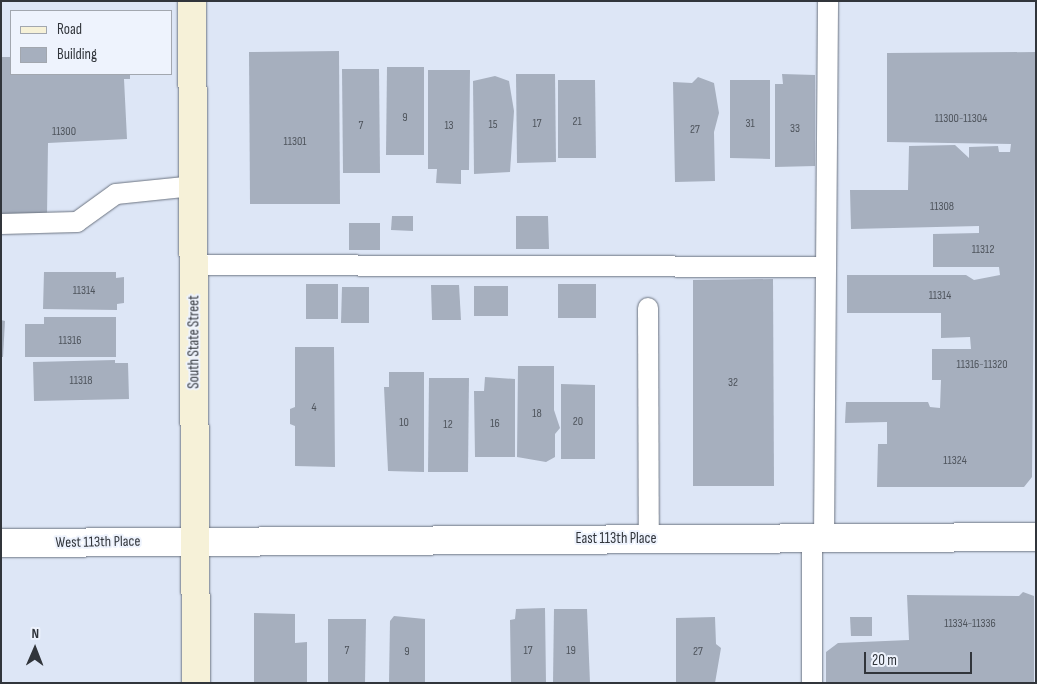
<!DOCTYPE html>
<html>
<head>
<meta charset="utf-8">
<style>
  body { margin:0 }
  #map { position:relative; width:1037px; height:684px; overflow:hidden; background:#dde6f6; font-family:"Sofia Sans Condensed",sans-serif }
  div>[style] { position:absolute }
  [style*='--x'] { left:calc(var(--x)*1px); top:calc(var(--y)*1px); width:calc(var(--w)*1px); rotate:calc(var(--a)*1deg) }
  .building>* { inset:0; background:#a6afbe }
  .roads { filter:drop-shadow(0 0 1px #6c7481) drop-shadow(0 0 1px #6c7481) }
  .lane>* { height:20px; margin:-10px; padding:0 10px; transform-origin:10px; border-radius:10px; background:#fff }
  .street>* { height:28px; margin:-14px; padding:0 14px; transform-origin:14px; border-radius:14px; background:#fff }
  .secondary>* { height:28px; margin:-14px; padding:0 14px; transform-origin:14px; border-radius:14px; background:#f6f1d8 }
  span { translate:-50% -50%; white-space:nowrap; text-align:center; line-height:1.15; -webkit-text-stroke:4px #eef3fd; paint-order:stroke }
  .number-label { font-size:12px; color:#4e545c }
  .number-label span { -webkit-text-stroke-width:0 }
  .street-label { font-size:15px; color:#31353b }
  .frame { position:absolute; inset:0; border:2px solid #31353b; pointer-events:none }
  .legend { position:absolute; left:10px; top:10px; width:162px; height:65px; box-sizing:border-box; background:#eef3fd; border:1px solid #a2a7af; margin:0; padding:6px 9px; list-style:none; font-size:15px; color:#31353b }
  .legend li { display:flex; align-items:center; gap:10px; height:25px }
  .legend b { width:25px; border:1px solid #a2a7af }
  .north { position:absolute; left:10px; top:624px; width:50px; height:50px; -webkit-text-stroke:4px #eef3fd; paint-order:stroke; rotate:1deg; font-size:14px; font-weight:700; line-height:20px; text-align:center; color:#31353b }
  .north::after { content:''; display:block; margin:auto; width:18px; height:22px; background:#31353b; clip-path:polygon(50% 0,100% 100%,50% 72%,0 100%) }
  .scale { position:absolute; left:864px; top:652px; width:108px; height:22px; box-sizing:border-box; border:2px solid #31353b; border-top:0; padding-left:6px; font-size:15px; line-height:18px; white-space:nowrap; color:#31353b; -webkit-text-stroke:4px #eef3fd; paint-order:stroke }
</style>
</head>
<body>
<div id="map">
  <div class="building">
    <div style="clip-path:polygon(339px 51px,340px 204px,250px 204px,249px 52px)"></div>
    <div style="clip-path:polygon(1036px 52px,1032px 477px,1024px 487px,877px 487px,878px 444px,887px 444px,887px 422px,845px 423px,846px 402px,928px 402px,930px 407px,940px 408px,941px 380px,932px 380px,932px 349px,971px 349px,970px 337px,941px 338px,941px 313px,847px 313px,847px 275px,966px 275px,974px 280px,1000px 275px,999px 267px,933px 267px,933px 234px,979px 233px,979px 226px,851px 229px,850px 190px,908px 190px,909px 146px,955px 145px,969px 158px,969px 147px,998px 146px,999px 152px,1010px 152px,1011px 144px,887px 142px,887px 53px)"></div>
    <div style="clip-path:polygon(1px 57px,11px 57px,11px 74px,130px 74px,130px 79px,124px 79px,127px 139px,48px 143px,47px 216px,1px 216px)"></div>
    <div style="clip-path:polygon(387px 67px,424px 67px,424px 155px,386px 155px)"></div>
    <div style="clip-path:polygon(342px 69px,379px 69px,380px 173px,343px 173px)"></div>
    <div style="clip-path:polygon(428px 70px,470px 70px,469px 170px,461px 170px,461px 184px,436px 183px,437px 169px,428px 169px)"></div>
    <div style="clip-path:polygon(516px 74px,555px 74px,556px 162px,517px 163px)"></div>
    <div style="clip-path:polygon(782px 74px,815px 75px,815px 166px,775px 167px,775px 84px,783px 84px)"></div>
    <div style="clip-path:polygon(495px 76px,509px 81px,514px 111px,510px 172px,474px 174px,473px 81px)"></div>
    <div style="clip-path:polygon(698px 77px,714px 83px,719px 113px,714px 132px,715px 181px,675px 182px,673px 82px,692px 83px)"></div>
    <div style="clip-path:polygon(558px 80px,595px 80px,596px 158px,558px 158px)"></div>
    <div style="clip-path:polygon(730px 80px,770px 80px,770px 159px,730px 158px)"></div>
    <div style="clip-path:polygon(392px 216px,413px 216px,413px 231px,391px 230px)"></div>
    <div style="clip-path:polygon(516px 216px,548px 216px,549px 249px,516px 249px)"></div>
    <div style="clip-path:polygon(349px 223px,380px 223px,380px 250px,349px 250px)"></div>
    <div style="clip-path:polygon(44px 272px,116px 272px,116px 278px,124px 277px,124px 303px,117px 304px,117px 310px,43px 309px)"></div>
    <div style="clip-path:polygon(773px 279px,774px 486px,693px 486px,693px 280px)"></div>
    <div style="clip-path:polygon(306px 284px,338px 284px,338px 319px,306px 319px)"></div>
    <div style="clip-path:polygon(558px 284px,596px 284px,596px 318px,558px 318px)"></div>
    <div style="clip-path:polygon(431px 285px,459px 285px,461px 320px,432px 320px)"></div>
    <div style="clip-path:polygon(474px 286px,508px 286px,508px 316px,474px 316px)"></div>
    <div style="clip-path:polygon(342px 287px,369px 287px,369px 323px,341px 323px)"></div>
    <div style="clip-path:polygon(44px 317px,116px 317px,116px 357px,25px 357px,25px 324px,44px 324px)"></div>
    <div style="clip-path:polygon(1px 320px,5px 321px,3px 357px,1px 357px)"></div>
    <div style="clip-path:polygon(295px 347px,334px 347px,335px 467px,295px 466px,295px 426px,290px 424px,290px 409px,295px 407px)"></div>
    <div style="clip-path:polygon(115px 360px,115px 363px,128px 363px,129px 399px,34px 401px,33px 362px)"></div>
    <div style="clip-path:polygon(518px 366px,554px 366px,554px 410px,560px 428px,555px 434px,555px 457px,546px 462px,517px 457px)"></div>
    <div style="clip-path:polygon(389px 372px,424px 372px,424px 472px,388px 471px,384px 387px,389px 387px)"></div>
    <div style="clip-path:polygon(485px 377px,515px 379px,515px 457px,475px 457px,474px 391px,484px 391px)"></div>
    <div style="clip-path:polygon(429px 378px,469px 378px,468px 472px,428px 472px)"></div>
    <div style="clip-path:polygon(561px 384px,595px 385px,595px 459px,561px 459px)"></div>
    <div style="clip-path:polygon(1023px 592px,1034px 596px,1034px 683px,826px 683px,826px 652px,838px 643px,909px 640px,907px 595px,1019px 596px)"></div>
    <div style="clip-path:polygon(545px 608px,546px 683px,511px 683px,510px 620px,515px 619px,516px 609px)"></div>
    <div style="clip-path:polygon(554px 609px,587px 609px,590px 683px,553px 683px)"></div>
    <div style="clip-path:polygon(254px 613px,295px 614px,295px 643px,307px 642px,307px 683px,254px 683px)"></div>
    <div style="clip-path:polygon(394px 616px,425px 619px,425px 683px,389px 683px,390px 621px)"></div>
    <div style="clip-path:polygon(715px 617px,716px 644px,721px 648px,715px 683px,676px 683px,676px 618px)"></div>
    <div style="clip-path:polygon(850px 617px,872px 617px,872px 636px,851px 636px)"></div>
    <div style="clip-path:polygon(328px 619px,366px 619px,365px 683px,328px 683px)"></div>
  </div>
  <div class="roads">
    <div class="lane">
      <div style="--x:1;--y:224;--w:76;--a:-1.5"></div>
      <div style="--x:77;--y:222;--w:48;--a:-35.7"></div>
      <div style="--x:116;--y:194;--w:77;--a:-5.9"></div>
      <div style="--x:194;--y:265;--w:632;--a:0.18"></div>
      <div style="--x:648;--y:308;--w:231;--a:89.8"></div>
      <div style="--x:812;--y:538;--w:145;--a:90"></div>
      <div style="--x:824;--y:538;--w:537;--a:-89.57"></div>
    </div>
    <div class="street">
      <div style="--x:1;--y:543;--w:1035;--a:-0.33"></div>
    </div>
    <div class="secondary">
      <div style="--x:192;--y:1;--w:682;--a:89.66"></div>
    </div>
  </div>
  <div class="number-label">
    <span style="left:405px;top:118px">9</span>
    <span style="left:961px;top:119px">11300-11304</span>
    <span style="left:577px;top:122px">21</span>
    <span style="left:537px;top:124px">17</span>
    <span style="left:750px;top:124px">31</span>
    <span style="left:493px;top:125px">15</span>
    <span style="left:361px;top:126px">7</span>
    <span style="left:449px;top:126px">13</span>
    <span style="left:795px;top:129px">33</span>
    <span style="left:695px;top:130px">27</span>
    <span style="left:64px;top:132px">11300</span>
    <span style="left:295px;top:142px">11301</span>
    <span style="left:942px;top:207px">11308</span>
    <span style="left:983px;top:250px">11312</span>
    <span style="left:84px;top:291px">11314</span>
    <span style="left:940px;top:296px">11314</span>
    <span style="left:70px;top:341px">11316</span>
    <span style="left:982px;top:365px">11316-11320</span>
    <span style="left:81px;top:381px">11318</span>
    <span style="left:733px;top:383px">32</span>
    <span style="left:314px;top:408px">4</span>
    <span style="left:537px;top:414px">18</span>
    <span style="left:578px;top:422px">20</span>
    <span style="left:404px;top:423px">10</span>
    <span style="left:495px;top:424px">16</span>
    <span style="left:448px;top:425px">12</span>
    <span style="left:955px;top:461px">11324</span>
    <span style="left:970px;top:624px">11334-11336</span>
    <span style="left:347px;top:651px">7</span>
    <span style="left:528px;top:651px">17</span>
    <span style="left:571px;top:651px">19</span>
    <span style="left:407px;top:652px">9</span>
    <span style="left:698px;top:652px">27</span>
  </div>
  <div class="street-label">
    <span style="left:194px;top:342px;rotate:-90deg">South State Street</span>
    <span style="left:616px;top:539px">East 113th Place</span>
    <span style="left:98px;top:542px;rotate:-1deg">West 113th Place</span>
  </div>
  <div class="frame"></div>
  <ul class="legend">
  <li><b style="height:6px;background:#f6f1d8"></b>Road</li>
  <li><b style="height:14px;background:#a6afbe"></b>Building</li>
  </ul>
  <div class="north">N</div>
  <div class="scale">20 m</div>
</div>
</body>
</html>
